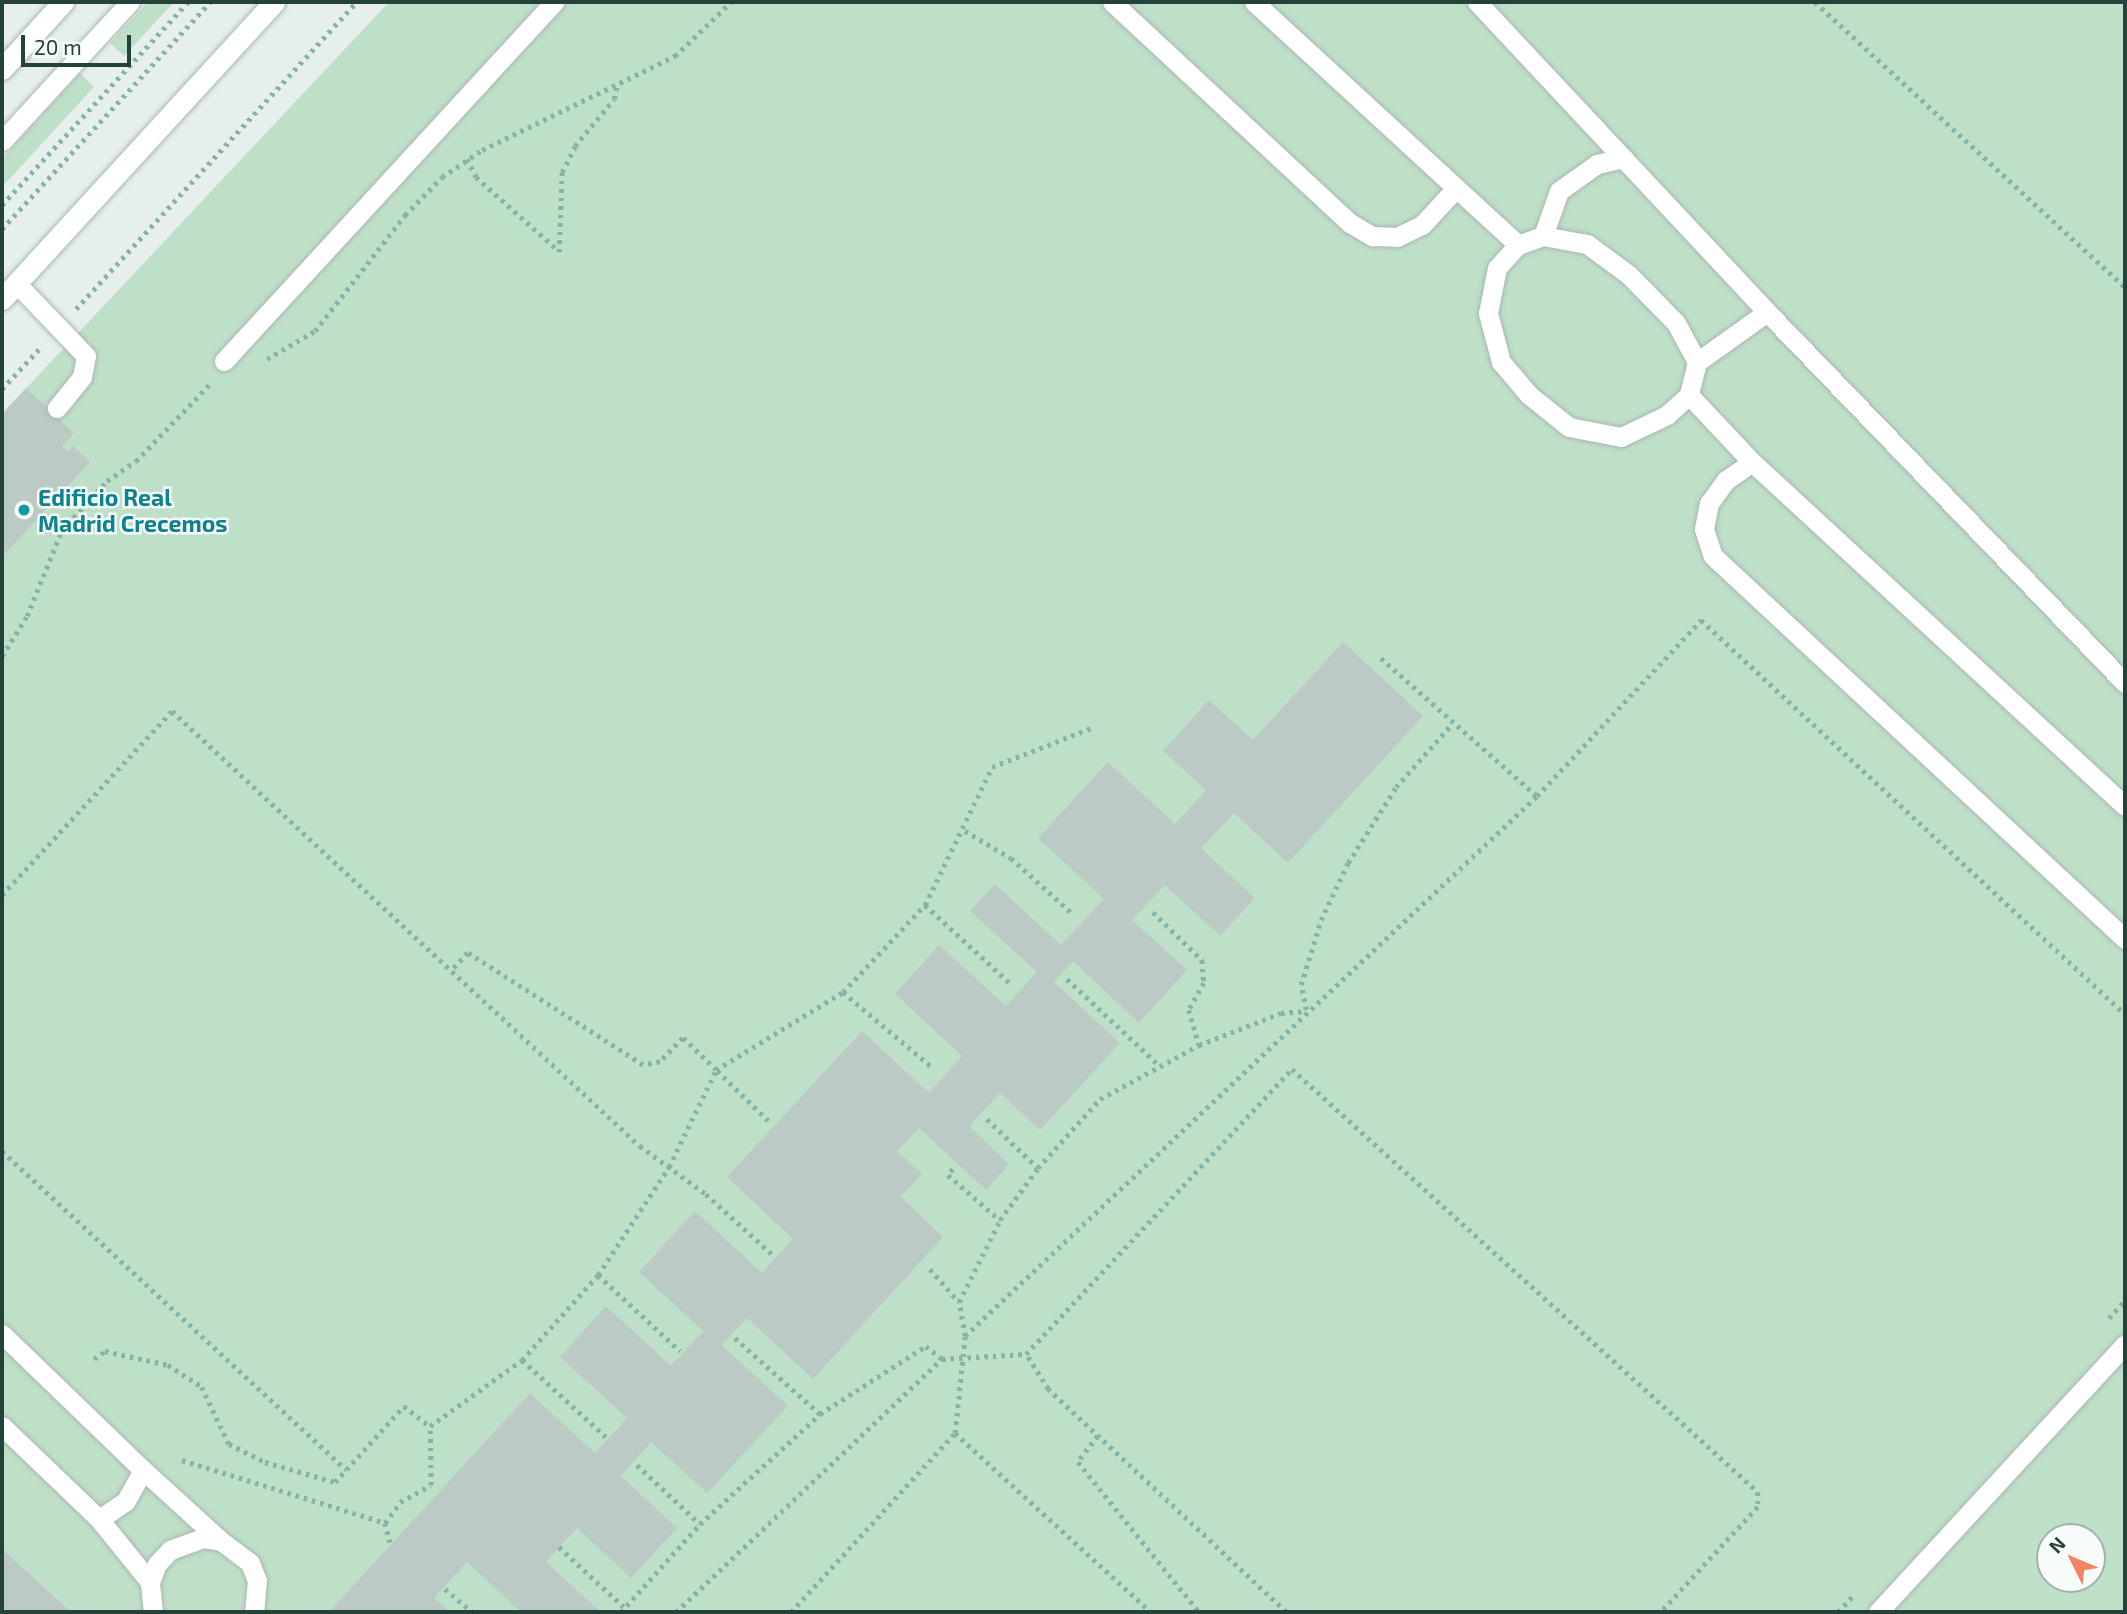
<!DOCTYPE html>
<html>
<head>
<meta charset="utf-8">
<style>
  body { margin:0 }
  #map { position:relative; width:2127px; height:1614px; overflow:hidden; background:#e6efeb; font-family:"Exo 2",sans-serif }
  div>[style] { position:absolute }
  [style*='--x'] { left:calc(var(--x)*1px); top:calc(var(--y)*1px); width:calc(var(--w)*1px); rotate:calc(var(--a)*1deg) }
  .green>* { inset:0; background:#bfe0c8 }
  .building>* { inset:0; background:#bbcac4 }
  .path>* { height:4.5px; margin-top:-2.25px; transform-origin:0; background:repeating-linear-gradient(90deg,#86b3a5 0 3.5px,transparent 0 8.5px) }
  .roads { filter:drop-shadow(0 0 2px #a8b8b2) drop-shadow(0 0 2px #a8b8b2) }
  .service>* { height:19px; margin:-9.5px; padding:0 9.5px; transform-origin:9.5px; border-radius:9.5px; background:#fff }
  .minor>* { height:21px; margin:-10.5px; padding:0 10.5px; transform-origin:10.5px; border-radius:10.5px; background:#fff }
  .tertiary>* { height:21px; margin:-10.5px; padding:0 10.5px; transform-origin:10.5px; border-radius:10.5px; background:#fff }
  .dots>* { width:19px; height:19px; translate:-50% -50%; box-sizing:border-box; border:4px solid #f7fbf9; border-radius:50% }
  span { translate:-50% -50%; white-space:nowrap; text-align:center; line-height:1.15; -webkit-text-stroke:5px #f7fbf9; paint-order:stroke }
  .culture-label { font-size:23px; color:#0d838f; font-weight:700 }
  .left { translate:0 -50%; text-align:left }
  .frame { position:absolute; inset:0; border:4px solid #24423a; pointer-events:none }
  .north { position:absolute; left:2036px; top:1523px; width:70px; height:70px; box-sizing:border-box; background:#f7fbf9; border:2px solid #a3b1ad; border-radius:50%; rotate:313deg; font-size:19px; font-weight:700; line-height:28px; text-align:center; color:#24423a }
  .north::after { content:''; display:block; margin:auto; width:24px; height:32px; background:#f4845f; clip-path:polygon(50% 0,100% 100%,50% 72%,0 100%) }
  .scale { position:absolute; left:21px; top:35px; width:110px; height:32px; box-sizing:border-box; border:4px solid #24423a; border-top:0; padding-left:9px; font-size:21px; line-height:24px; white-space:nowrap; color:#24423a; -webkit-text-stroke:5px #f7fbf9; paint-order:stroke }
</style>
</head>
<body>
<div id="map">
  <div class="green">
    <div style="clip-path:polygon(148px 2px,174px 2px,124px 56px,110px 43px)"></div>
    <div style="clip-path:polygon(evenodd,389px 2px,2125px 2px,2125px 1612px,2px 1612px,2px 414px,389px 2px,2050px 1537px,2092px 1537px,2092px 1579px,2050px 1579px,2050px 1537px)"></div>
    <div style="clip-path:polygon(80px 73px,94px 87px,2px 187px,2px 159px)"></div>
  </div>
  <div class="building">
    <div style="clip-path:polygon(26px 388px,74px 433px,62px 446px,68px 452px,73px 446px,90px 462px,2px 557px,2px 414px)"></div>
    <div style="clip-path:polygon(1343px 642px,1423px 716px,1288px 863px,1234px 813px,1201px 848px,1255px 898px,1220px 936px,1165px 885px,1132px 920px,1187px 970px,1139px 1023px,1073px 961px,1054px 982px,1120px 1043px,1040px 1130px,1000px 1093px,969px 1126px,1009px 1164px,986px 1190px,919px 1128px,897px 1151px,922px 1174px,901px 1197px,943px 1237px,813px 1379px,747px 1318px,722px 1345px,788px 1406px,707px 1493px,651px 1442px,621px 1476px,677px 1528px,631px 1578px,577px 1528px,546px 1562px,601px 1612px,521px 1612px,467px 1562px,434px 1598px,450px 1612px,329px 1612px,530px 1393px,595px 1453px,627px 1418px,560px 1357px,606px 1306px,671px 1366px,703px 1331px,639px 1272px,695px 1211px,762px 1273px,793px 1239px,727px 1177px,862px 1031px,929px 1093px,962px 1056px,895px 994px,939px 945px,1006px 1006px,1037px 972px,970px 911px,995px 884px,1061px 945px,1104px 899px,1038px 838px,1108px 762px,1175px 824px,1206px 790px,1163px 751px,1209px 700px,1253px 740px)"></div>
    <div style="clip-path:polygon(2px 1549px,71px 1612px,2px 1612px)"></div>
  </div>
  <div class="path">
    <div style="--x:1815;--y:2;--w:421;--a:42.6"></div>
    <div style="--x:467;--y:159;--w:20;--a:63"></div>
    <div style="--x:476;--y:177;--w:111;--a:41.7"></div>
    <div style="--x:2;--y:205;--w:275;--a:-47.5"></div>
    <div style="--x:2;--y:229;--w:308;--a:-47.5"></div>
    <div style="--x:559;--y:252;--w:80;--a:-87.9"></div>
    <div style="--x:562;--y:172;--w:29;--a:-63"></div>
    <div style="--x:575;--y:146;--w:61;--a:-50.3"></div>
    <div style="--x:614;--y:99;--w:13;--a:-77"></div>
    <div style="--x:76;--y:309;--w:416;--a:-47.6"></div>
    <div style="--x:267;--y:359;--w:56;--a:-30.3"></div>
    <div style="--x:315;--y:331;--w:147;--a:-52.2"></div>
    <div style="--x:405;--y:215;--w:53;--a:-45.8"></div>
    <div style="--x:442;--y:177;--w:48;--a:-34"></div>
    <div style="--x:482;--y:150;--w:215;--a:-26"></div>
    <div style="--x:675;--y:56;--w:78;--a:-44"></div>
    <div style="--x:2;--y:389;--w:54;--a:-47.2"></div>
    <div style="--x:2;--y:656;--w:47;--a:-58"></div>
    <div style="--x:27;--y:616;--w:93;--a:-67.9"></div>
    <div style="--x:62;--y:530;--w:67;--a:-47.4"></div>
    <div style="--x:107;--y:481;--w:35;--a:-35"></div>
    <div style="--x:136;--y:461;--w:107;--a:-46.1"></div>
    <div style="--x:1381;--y:658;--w:208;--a:41.5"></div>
    <div style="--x:965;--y:831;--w:53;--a:30.4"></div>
    <div style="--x:1011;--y:858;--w:84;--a:42.1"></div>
    <div style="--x:2;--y:895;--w:251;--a:-47.3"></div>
    <div style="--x:172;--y:711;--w:639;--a:42.91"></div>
    <div style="--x:640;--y:1146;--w:82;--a:36"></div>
    <div style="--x:706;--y:1194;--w:91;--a:42.3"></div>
    <div style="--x:925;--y:905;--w:117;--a:42.6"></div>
    <div style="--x:1153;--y:912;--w:69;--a:44.4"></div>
    <div style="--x:1202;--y:960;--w:23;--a:85"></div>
    <div style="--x:1204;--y:983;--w:31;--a:119"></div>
    <div style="--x:1189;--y:1010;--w:36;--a:74"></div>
    <div style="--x:1067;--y:979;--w:126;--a:43.1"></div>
    <div style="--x:843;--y:992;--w:118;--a:40.2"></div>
    <div style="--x:1306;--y:1010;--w:25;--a:-101"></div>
    <div style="--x:1301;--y:985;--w:68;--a:-72.9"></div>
    <div style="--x:1321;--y:920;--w:63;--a:-64.7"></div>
    <div style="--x:1348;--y:863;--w:90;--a:-57.7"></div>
    <div style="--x:1396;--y:787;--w:84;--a:-48.4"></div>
    <div style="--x:987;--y:1119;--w:71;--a:43.9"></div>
    <div style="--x:768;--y:1121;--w:73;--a:-135.6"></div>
    <div style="--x:716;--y:1070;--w:149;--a:-31.6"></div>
    <div style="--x:843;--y:992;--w:120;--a:-46.7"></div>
    <div style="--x:925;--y:905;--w:153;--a:-64.1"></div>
    <div style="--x:992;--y:767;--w:106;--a:-21.5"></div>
    <div style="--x:2;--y:1151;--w:469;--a:42.8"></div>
    <div style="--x:953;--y:1169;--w:8;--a:130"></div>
    <div style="--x:948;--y:1175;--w:69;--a:40.9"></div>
    <div style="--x:930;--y:1269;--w:44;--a:48.7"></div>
    <div style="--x:598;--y:1275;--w:112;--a:42.8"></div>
    <div style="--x:2109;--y:1318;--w:24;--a:-48"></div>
    <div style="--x:965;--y:1336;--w:787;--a:-43.35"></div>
    <div style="--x:1537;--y:796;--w:241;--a:-47"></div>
    <div style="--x:1701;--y:620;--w:579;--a:42.9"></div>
    <div style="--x:735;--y:1338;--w:114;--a:41.8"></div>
    <div style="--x:94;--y:1359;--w:14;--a:-36"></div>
    <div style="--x:105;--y:1351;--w:65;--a:12.5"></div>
    <div style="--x:168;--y:1365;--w:40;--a:32.9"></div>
    <div style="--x:202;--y:1387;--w:63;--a:64.7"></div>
    <div style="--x:229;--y:1444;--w:40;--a:26.6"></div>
    <div style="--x:265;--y:1462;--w:73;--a:15.9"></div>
    <div style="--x:335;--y:1482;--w:103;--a:-47.8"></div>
    <div style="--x:404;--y:1406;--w:33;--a:38"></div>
    <div style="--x:430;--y:1426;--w:113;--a:-35.7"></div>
    <div style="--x:522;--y:1360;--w:114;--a:-48.2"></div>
    <div style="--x:598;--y:1275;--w:129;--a:-56.7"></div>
    <div style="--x:669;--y:1167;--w:108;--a:-64.1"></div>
    <div style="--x:716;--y:1070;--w:46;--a:-135.9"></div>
    <div style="--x:683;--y:1038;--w:33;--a:134"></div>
    <div style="--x:660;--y:1062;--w:17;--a:170"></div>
    <div style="--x:643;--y:1065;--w:208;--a:-147.4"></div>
    <div style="--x:468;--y:953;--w:22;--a:133"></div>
    <div style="--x:522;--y:1360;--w:114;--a:42.5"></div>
    <div style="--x:955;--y:1433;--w:265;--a:42.4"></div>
    <div style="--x:1098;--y:1436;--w:33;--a:128"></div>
    <div style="--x:1078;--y:1462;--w:193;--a:51.1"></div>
    <div style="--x:182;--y:1460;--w:213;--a:17.2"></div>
    <div style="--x:637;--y:1465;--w:86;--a:43.1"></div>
    <div style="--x:385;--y:1523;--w:26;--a:-54"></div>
    <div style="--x:400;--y:1502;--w:35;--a:-29"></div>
    <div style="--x:431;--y:1485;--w:59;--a:-91"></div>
    <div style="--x:385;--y:1523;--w:20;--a:75"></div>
    <div style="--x:559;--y:1547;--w:88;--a:42.7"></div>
    <div style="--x:445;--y:1589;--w:35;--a:40"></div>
    <div style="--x:621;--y:1612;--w:118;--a:-48.1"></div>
    <div style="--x:700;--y:1524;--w:163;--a:-42.5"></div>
    <div style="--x:820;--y:1414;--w:126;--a:-32.7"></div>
    <div style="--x:926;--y:1346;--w:21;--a:39"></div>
    <div style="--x:942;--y:1359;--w:84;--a:-3.4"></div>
    <div style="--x:676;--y:1612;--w:367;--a:-43.6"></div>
    <div style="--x:791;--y:1612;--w:243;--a:-47.5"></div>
    <div style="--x:955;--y:1433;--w:98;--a:-84.1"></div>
    <div style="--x:965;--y:1336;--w:35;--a:-100"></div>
    <div style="--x:959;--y:1302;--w:92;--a:-63.4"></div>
    <div style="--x:1000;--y:1220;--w:64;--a:-53.8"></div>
    <div style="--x:1038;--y:1168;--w:93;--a:-48.1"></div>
    <div style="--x:1100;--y:1099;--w:113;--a:-28.6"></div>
    <div style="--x:1199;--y:1045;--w:88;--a:-21.3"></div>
    <div style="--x:1281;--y:1013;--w:24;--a:-5"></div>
    <div style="--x:1286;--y:1612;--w:326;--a:-136.9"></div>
    <div style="--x:1048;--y:1389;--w:41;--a:-122.2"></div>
    <div style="--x:1026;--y:1354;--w:390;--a:-47"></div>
    <div style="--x:1292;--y:1069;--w:629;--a:42.23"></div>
    <div style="--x:1758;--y:1492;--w:15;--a:90"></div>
    <div style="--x:1758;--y:1507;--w:143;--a:132.7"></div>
    <div style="--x:1838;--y:1612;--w:21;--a:-47"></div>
  </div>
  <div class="roads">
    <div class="service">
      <div style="--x:1112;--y:2;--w:325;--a:42.9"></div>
      <div style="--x:1350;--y:223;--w:26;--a:31"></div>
      <div style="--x:1372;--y:236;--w:25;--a:2"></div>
      <div style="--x:1397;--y:237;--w:28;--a:-26"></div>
      <div style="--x:1422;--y:225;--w:50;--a:-47.4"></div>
      <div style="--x:1254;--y:2;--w:359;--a:42.6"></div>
      <div style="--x:1477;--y:2;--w:424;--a:46.9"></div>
      <div style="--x:1767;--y:312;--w:516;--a:46.02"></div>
      <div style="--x:2;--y:141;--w:189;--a:-47.4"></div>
      <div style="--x:1543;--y:236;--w:45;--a:10.3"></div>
      <div style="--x:1587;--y:244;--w:52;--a:36.4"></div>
      <div style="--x:1629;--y:275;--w:67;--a:45.6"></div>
      <div style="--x:1676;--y:323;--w:44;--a:61.7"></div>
      <div style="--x:1697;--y:362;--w:34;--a:104"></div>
      <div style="--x:1689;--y:395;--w:30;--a:138"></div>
      <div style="--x:1667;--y:415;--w:51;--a:154.4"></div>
      <div style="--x:1621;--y:437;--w:53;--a:-169.1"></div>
      <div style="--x:1569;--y:427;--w:51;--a:-141.3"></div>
      <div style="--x:1529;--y:395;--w:43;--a:-130.3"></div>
      <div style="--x:1501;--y:362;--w:51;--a:-104.9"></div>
      <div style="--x:1488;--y:313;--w:46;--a:-78.7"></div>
      <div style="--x:1497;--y:268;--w:31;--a:-48"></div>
      <div style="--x:1518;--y:245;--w:27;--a:-20"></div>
      <div style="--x:1543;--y:236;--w:48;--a:-70.4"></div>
      <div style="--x:1559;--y:191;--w:47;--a:-35.4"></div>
      <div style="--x:1597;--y:164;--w:27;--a:-13"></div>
      <div style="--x:16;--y:283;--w:101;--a:46.2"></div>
      <div style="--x:86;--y:356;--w:21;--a:101"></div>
      <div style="--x:82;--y:377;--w:40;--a:129"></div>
      <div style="--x:224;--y:361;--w:488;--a:-47.4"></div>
      <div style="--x:1697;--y:362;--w:86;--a:-35.5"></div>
      <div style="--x:1689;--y:395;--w:92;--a:46.8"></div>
      <div style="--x:1752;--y:462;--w:507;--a:42.68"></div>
      <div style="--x:1752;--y:462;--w:32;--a:145"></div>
      <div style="--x:1726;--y:480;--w:29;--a:126"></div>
      <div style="--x:1709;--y:503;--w:26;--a:101"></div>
      <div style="--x:1704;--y:529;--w:28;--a:72"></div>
      <div style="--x:1713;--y:556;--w:563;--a:42.91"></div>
      <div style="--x:2;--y:1334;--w:196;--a:44"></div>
      <div style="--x:143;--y:1470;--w:35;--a:119"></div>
      <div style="--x:126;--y:1501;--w:32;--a:146"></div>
      <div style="--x:99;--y:1519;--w:134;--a:-136.2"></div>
      <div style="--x:143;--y:1470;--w:105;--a:42.3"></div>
      <div style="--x:99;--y:1519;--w:81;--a:51"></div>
      <div style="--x:153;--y:1612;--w:30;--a:-96"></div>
      <div style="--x:150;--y:1582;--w:19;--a:-69"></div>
      <div style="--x:157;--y:1564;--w:19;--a:-47"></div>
      <div style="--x:170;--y:1550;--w:35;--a:-20"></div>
      <div style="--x:203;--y:1538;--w:18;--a:9"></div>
      <div style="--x:221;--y:1541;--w:36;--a:37"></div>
      <div style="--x:250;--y:1563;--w:18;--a:68"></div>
      <div style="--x:257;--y:1580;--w:32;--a:95"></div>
      <div style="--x:1878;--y:1612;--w:364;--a:-47.3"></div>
    </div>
    <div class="minor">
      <div style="--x:2;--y:299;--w:403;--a:-47.5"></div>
    </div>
    <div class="tertiary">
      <div style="--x:2;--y:69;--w:91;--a:-47.7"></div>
    </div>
  </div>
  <div class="dots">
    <div style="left:24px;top:510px;background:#0f9aa8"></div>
  </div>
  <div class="culture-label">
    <span class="left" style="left:38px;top:510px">Edificio Real<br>Madrid Crecemos</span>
  </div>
  <div class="frame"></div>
  <div class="north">N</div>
  <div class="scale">20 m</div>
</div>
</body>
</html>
